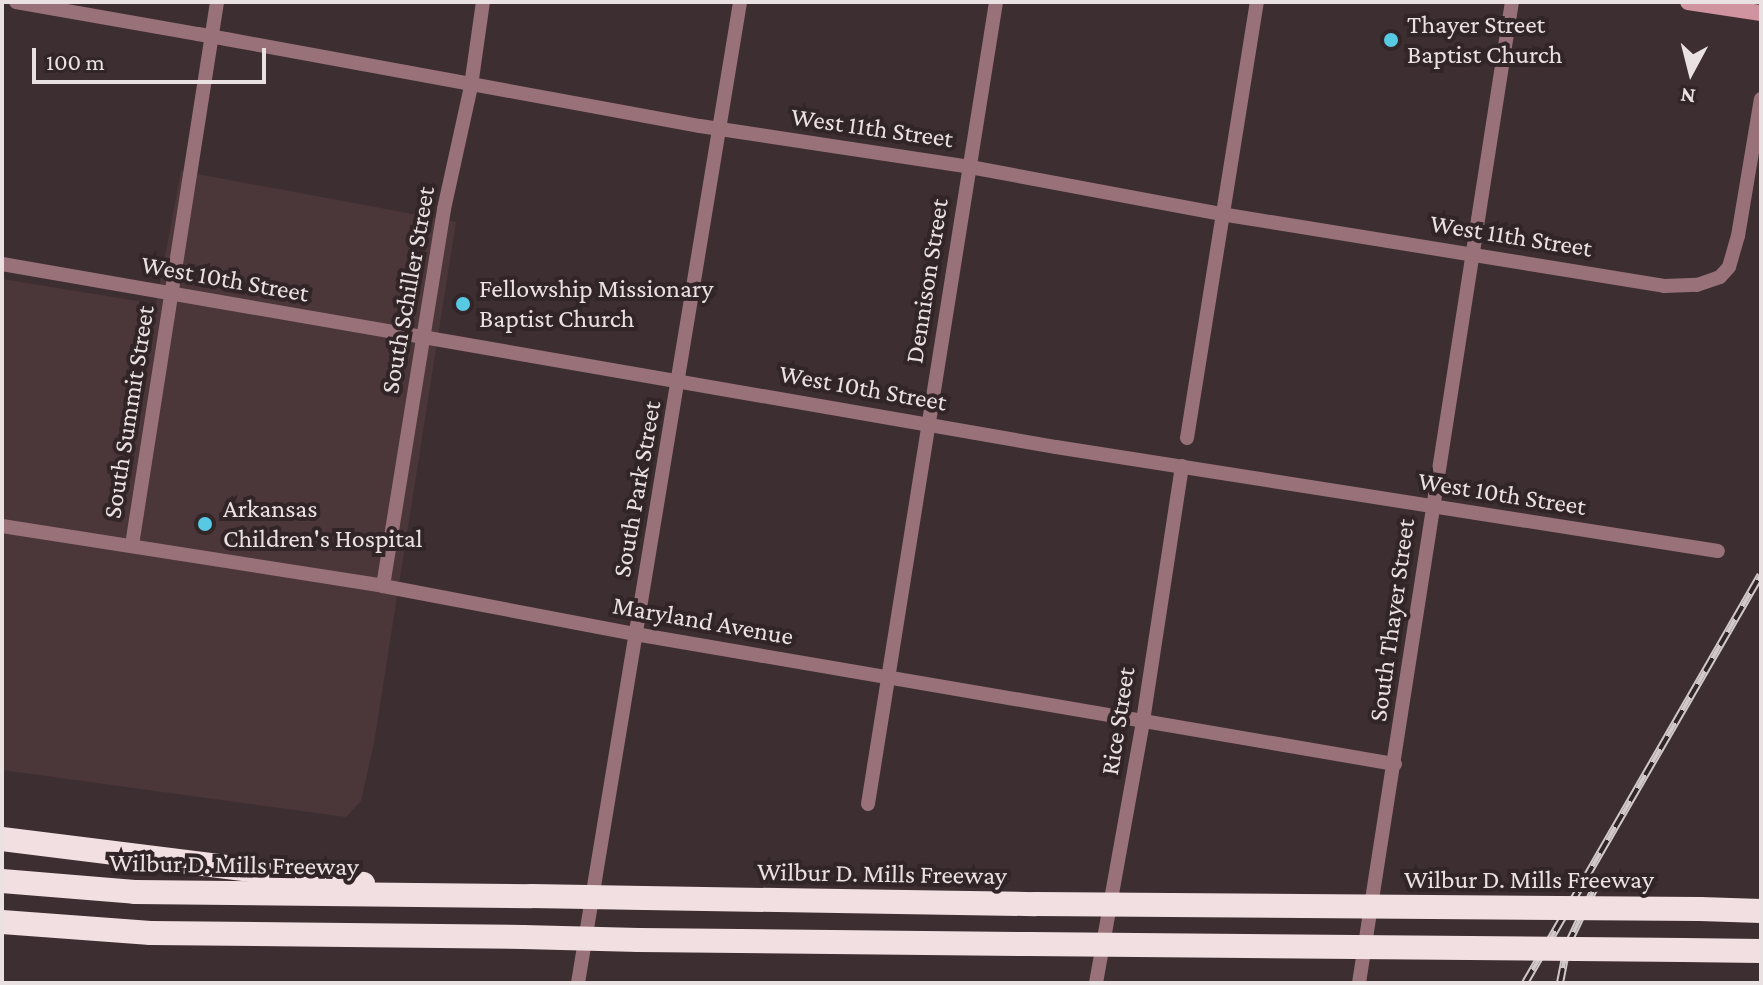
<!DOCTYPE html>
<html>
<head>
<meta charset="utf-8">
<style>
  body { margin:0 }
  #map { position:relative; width:1763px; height:985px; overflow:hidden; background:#3d2f31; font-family:"Crimson Pro",serif }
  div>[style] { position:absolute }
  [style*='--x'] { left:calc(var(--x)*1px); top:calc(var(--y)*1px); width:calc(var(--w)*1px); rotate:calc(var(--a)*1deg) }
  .built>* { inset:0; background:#4b363a }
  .street>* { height:14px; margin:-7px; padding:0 7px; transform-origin:7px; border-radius:7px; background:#987179 }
  .secondary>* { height:16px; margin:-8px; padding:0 8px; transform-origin:8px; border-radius:8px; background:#d093a0 }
  .highway>* { height:24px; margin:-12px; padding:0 12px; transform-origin:12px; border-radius:12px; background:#f2dfe2 }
  .rail>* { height:8px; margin-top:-4px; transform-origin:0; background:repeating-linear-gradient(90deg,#322527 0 15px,#d1c8c9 0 30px); box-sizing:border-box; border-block:2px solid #d1c8c9 }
  .street-bridge>* { height:14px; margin:-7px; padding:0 7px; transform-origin:7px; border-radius:7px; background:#987179 }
  .highway-bridge>* { height:24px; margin:-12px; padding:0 12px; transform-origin:12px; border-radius:12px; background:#f2dfe2 }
  .dots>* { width:22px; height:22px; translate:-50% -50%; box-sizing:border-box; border:4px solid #322527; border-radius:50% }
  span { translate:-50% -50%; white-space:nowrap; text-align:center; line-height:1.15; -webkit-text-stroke:8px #322527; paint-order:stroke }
  .poi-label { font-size:26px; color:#eae1e2 }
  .left { translate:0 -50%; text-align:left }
  .street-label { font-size:26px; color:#eae1e2 }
  .frame { position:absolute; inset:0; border:4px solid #eae1e2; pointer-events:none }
  .north { position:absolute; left:1651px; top:32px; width:80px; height:80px; -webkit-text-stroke:6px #322527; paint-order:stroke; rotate:187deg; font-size:22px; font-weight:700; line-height:32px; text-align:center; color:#eae1e2 }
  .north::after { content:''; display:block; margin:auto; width:28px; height:36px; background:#eae1e2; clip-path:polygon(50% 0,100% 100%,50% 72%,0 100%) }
  .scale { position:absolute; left:32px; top:48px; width:234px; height:36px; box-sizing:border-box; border:4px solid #eae1e2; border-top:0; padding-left:10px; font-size:24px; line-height:28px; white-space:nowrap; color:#eae1e2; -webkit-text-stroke:6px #322527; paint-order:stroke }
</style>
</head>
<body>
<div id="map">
  <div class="built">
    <div style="clip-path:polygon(181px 171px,456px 222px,374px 743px,361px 801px,346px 817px,2px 770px,2px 279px,156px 304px)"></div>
  </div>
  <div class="street">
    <div style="--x:16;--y:2;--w:185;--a:10"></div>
    <div style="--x:226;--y:39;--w:482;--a:10.4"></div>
    <div style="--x:700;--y:126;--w:273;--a:8.6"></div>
    <div style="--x:970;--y:167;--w:255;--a:10.6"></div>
    <div style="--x:1221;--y:214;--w:449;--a:9.2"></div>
    <div style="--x:1664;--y:286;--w:33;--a:-2"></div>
    <div style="--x:1697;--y:285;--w:24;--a:-19"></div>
    <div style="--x:1720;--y:277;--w:13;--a:-48"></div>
    <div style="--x:1729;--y:267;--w:32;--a:-74"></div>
    <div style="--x:1738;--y:236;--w:139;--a:-80.5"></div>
    <div style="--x:2;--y:264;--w:1070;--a:9.85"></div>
    <div style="--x:1056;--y:447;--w:670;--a:8.93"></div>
    <div style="--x:1187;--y:438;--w:442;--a:-80.9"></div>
    <div style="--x:2;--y:526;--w:386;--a:8.9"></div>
    <div style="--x:383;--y:586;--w:257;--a:10.8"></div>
    <div style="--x:635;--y:634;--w:771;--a:9.71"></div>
    <div style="--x:132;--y:545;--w:550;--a:-81.1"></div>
    <div style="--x:383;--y:586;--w:382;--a:-80.8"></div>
    <div style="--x:444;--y:209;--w:126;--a:-77.6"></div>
    <div style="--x:471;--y:86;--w:85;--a:-81.9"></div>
    <div style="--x:868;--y:804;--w:812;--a:-80.93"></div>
    <div style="--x:578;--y:983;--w:994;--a:-80.62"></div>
    <div style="--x:1096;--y:983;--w:266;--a:-79.8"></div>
    <div style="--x:1143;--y:721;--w:258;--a:-81.3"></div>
    <div style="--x:1359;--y:983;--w:993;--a:-81.14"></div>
  </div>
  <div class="secondary">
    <div style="--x:1688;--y:2;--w:74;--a:8.6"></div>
  </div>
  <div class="highway">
    <div style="--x:2;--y:839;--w:364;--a:7.1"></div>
    <div style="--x:2;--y:881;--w:133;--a:4.7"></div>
    <div style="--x:135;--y:892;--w:396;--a:0.6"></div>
    <div style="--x:644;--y:898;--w:391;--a:0.9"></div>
    <div style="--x:1700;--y:909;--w:61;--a:1.9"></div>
    <div style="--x:2;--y:922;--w:149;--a:4.2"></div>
    <div style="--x:151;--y:933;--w:372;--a:0.6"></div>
    <div style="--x:639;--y:940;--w:390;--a:0.6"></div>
    <div style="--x:1683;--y:950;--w:78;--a:0.7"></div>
  </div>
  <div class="rail">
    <div style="--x:1525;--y:983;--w:471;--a:-60"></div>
    <div style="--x:1560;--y:983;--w:38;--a:-79"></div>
    <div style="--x:1567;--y:946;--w:74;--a:-64.5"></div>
  </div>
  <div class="street-bridge">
    <div style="--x:198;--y:34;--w:28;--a:10"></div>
  </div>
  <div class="highway-bridge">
    <div style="--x:531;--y:896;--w:113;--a:1"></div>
    <div style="--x:1035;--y:904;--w:665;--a:0.43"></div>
    <div style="--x:523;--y:937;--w:116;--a:1.5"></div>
    <div style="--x:1029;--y:944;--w:654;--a:0.53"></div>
  </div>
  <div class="dots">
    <div style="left:1391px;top:40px;background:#57c9e3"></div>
    <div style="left:463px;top:304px;background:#57c9e3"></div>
    <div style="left:205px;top:524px;background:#57c9e3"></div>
  </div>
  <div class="poi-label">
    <span class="left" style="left:1407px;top:40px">Thayer Street<br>Baptist Church</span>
    <span class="left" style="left:479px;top:304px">Fellowship Missionary<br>Baptist Church</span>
    <span class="left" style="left:223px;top:524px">Arkansas<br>Children's Hospital</span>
  </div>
  <div class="street-label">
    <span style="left:872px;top:128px;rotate:8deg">West 11th Street</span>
    <span style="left:1511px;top:236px;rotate:9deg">West 11th Street</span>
    <span style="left:225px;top:279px;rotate:10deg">West 10th Street</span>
    <span style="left:927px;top:281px;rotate:-81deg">Dennison Street</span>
    <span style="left:408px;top:290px;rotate:-80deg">South Schiller Street</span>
    <span style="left:863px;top:388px;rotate:10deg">West 10th Street</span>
    <span style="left:129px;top:412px;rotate:-81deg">South Summit Street</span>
    <span style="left:637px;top:489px;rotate:-80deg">South Park Street</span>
    <span style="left:1502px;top:494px;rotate:9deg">West 10th Street</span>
    <span style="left:1392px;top:620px;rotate:-82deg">South Thayer Street</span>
    <span style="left:703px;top:621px;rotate:10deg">Maryland Avenue</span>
    <span style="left:1118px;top:721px;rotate:-81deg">Rice Street</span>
    <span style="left:234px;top:865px;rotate:1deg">Wilbur D. Mills Freeway</span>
    <span style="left:882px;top:874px;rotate:1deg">Wilbur D. Mills Freeway</span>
    <span style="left:1529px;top:880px">Wilbur D. Mills Freeway</span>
  </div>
  <div class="frame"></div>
  <div class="north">N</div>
  <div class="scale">100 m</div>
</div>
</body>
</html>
